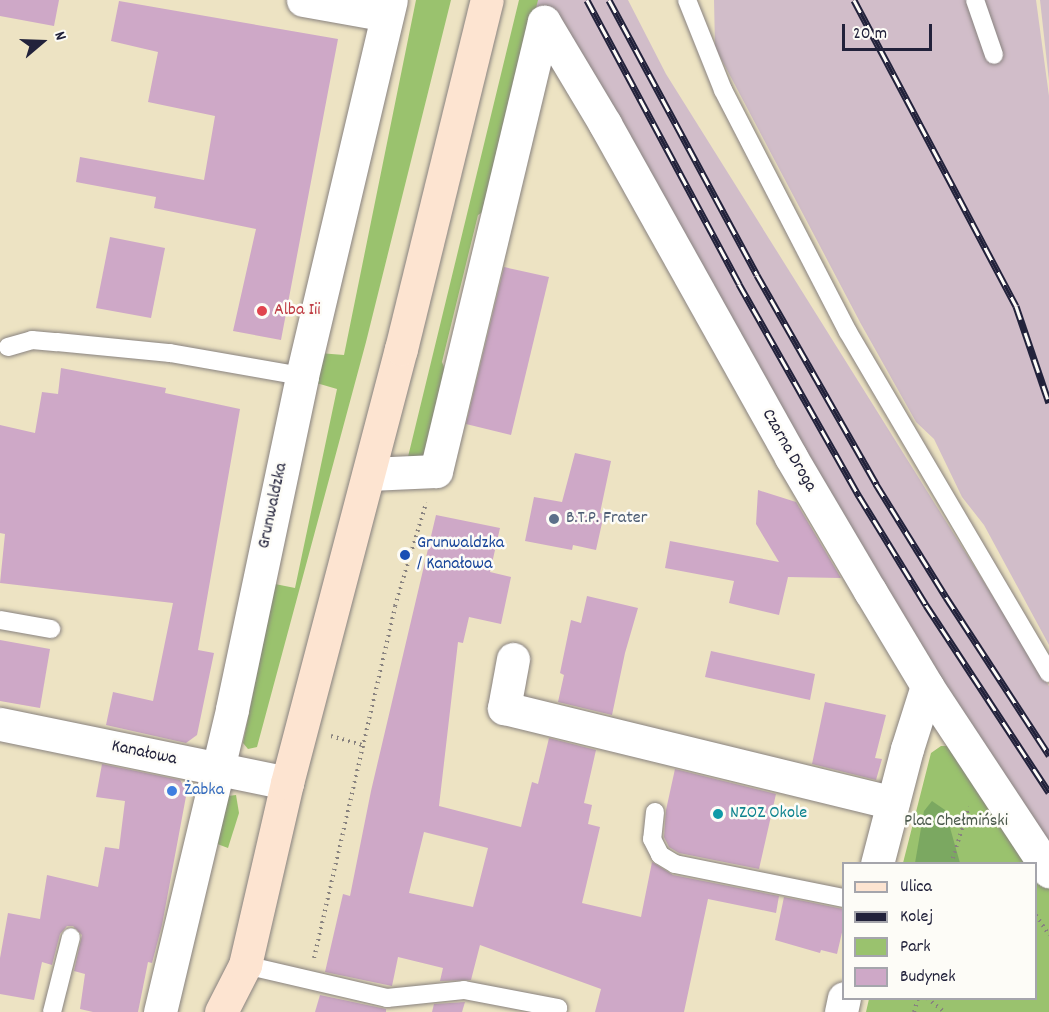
<!DOCTYPE html>
<html>
<head>
<meta charset="utf-8">
<style>
  body { margin:0 }
  #map { position:relative; width:1049px; height:1012px; overflow:hidden; background:#ede3c3; font-family:Dekko,sans-serif }
  div>[style] { position:absolute }
  [style*='--x'] { left:calc(var(--x)*1px); top:calc(var(--y)*1px); width:calc(var(--w)*1px); rotate:calc(var(--a)*1deg) }
  .industrial>* { inset:0; background:#d1bdc9 }
  .green>* { inset:0; background:#9ac26e }
  .forest>* { inset:0; background:#7ba861 }
  .building>* { inset:0; background:#cea8c7 }
  .path>* { height:4px; margin-top:-2px; transform-origin:0; background:repeating-linear-gradient(90deg,#88827f 0 1.5px,transparent 0 6px) }
  .roads { filter:drop-shadow(0 0 2px #88827f) drop-shadow(0 0 2px #88827f) }
  .lane>* { height:18px; margin:-9px; padding:0 9px; transform-origin:9px; border-radius:9px; background:#fff }
  .street>* { height:33px; margin:-16.5px; padding:0 16.5px; transform-origin:16.5px; border-radius:16.5px; background:#fff }
  .secondary>* { height:33px; margin:-16.5px; padding:0 16.5px; transform-origin:16.5px; border-radius:16.5px; background:#fde4d1 }
  .rail>* { height:7px; margin-top:-3.5px; transform-origin:0; background:repeating-linear-gradient(90deg,#fdfcf7 0 14px,#22223b 0 28px); box-sizing:border-box; border-block:2px solid #22223b }
  .dots>* { width:16px; height:16px; translate:-50% -50%; box-sizing:border-box; border:3px solid #fdfcf7; border-radius:50% }
  span { translate:-50% -50%; white-space:nowrap; text-align:center; line-height:1.15; -webkit-text-stroke:5px #fdfcf7; paint-order:stroke }
  .health-label { font-size:18px; color:#be3a42 }
  .left { translate:0 -50%; text-align:left }
  .street-label { font-size:18px; color:#22223b }
  .service-label { font-size:18px; color:#4e5e75 }
  .transit-label { font-size:18px; color:#164399 }
  .shop-label { font-size:18px; color:#366cbe }
  .culture-label { font-size:18px; color:#0d838f }
  .park-label { font-size:18px; color:#4c5a4d }
  .legend { position:absolute; left:842px; top:862px; width:195px; height:138px; box-sizing:border-box; background:#fdfcf7; border:2px solid #a5a5ac; margin:0; padding:8px 10px; list-style:none; font-size:18px; color:#22223b }
  .legend li { display:flex; align-items:center; gap:12px; height:30px }
  .legend b { width:30px; border:2px solid #a5a5ac }
  .north { position:absolute; left:12px; top:12px; width:60px; height:60px; -webkit-text-stroke:4px #fdfcf7; paint-order:stroke; rotate:71deg; font-size:16px; font-weight:700; line-height:24px; text-align:center; color:#22223b }
  .north::after { content:''; display:block; margin:auto; width:21px; height:27px; background:#22223b; clip-path:polygon(50% 0,100% 100%,50% 72%,0 100%) }
  .scale { position:absolute; left:842px; top:24px; width:90px; height:27px; box-sizing:border-box; border:3px solid #22223b; border-top:0; padding-left:8px; font-size:18px; line-height:21px; white-space:nowrap; color:#22223b; -webkit-text-stroke:4px #fdfcf7; paint-order:stroke }
</style>
</head>
<body>
<div id="map">
  <div class="industrial">
    <div style="clip-path:polygon(531px 0,628px 0,666px 74px,1049px 686px,1049px 871px)"></div>
    <div style="clip-path:polygon(714px 0,1036px 0,1049px 96px,1049px 645px,984px 525px,962px 497px,934px 439px,916px 422px,861px 324px,715px 47px)"></div>
    <div style="clip-path:polygon(1040px 0,1049px 0,1049px 81px)"></div>
  </div>
  <div class="green">
    <div style="clip-path:polygon(416px 0,451px 0,366px 342px,257px 747px,248px 749px,243px 743px,275px 584px,295px 588px,337px 389px,313px 382px,319px 353px,344px 355px)"></div>
    <div style="clip-path:polygon(519px 0,538px 0,486px 210px,478px 215px,442px 362px,446px 372px,424px 459px,407px 461px)"></div>
    <div style="clip-path:polygon(941px 746px,953px 746px,1049px 875px,1049px 1012px,866px 1012px,869px 999px,1036px 998px,1036px 864px,903px 863px,931px 753px)"></div>
    <div style="clip-path:polygon(236px 795px,239px 813px,228px 848px,212px 842px,228px 796px)"></div>
  </div>
  <div class="forest">
    <div style="clip-path:polygon(932px 801px,945px 810px,960px 863px,915px 863px,924px 811px)"></div>
  </div>
  <div class="building">
    <div style="clip-path:polygon(0 0,59px 0,54px 26px,0 16px)"></div>
    <div style="clip-path:polygon(119px 1px,338px 39px,281px 340px,233px 331px,256px 229px,154px 208px,156px 197px,76px 182px,80px 157px,204px 180px,215px 116px,148px 102px,158px 52px,111px 41px)"></div>
    <div style="clip-path:polygon(110px 237px,165px 248px,151px 318px,96px 308px)"></div>
    <div style="clip-path:polygon(504px 267px,549px 277px,511px 435px,466px 424px)"></div>
    <div style="clip-path:polygon(61px 368px,166px 388px,165px 393px,240px 409px,198px 650px,214px 653px,197px 735px,186px 743px,106px 725px,113px 692px,153px 701px,173px 603px,0 583px,5px 534px,0 533px,0 425px,35px 433px,42px 392px,58px 394px)"></div>
    <div style="clip-path:polygon(575px 453px,611px 461px,600px 513px,604px 514px,596px 550px,573px 545px,572px 550px,525px 541px,534px 497px,562px 502px)"></div>
    <div style="clip-path:polygon(758px 490px,796px 502px,841px 578px,788px 577px,779px 615px,729px 603px,734px 581px,665px 568px,670px 541px,779px 562px,756px 524px)"></div>
    <div style="clip-path:polygon(evenodd,436px 515px,500px 528px,490px 572px,511px 577px,501px 624px,469px 617px,463px 643px,458px 642px,439px 806px,521px 827px,532px 782px,538px 784px,549px 738px,596px 750px,584px 803px,592px 805px,588px 824px,600px 827px,582px 903px,641px 917px,652px 862px,673px 875px,779px 896px,776px 913px,708px 899px,684px 1012px,595px 1012px,601px 989px,480px 945px,471px 980px,440px 981px,443px 968px,398px 957px,392px 986px,325px 972px,343px 894px,350px 896px,371px 791px,436px 515px,424px 832px,488px 848px,473px 907px,409px 893px,424px 832px)"></div>
    <div style="clip-path:polygon(587px 596px,638px 608px,625px 653px,612px 715px,558px 702px,564px 675px,560px 673px,571px 620px,581px 623px)"></div>
    <div style="clip-path:polygon(0 640px,50px 649px,40px 708px,0 701px)"></div>
    <div style="clip-path:polygon(711px 651px,815px 674px,810px 700px,705px 677px)"></div>
    <div style="clip-path:polygon(825px 702px,886px 715px,875px 758px,882px 759px,876px 780px,812px 764px)"></div>
    <div style="clip-path:polygon(102px 764px,180px 780px,187px 791px,162px 925px,152px 963px,148px 962px,138px 1012px,93px 1012px,80px 1009px,85px 974px,74px 971px,82px 935px,73px 926px,67px 926px,60px 934px,52px 965px,42px 962px,34px 1000px,0 994px,0 958px,8px 913px,40px 919px,47px 875px,98px 887px,105px 847px,119px 849px,125px 801px,96px 797px)"></div>
    <div style="clip-path:polygon(675px 769px,776px 794px,759px 869px,679px 853px,669px 847px,664px 837px,666px 810px)"></div>
    <div style="clip-path:polygon(784px 897px,843px 909px,843px 928px,837px 954px,821px 950px,820px 953px,775px 940px)"></div>
    <div style="clip-path:polygon(320px 995px,386px 1009px,386px 1012px,315px 1012px)"></div>
    <div style="clip-path:polygon(465px 1002px,462px 1012px,432px 1012px,434px 1004px)"></div>
  </div>
  <div class="path">
    <div style="--x:331;--y:736;--w:33;--a:16"></div>
    <div style="--x:951;--y:864;--w:60;--a:-72.5"></div>
    <div style="--x:1036;--y:915;--w:24;--a:57"></div>
    <div style="--x:314;--y:958;--w:361;--a:-77"></div>
    <div style="--x:395;--y:606;--w:108;--a:-73.2"></div>
    <div style="--x:927;--y:998;--w:22;--a:39"></div>
    <div style="--x:914;--y:1012;--w:15;--a:-74"></div>
  </div>
  <div class="roads">
    <div class="lane">
      <div style="--x:687;--y:0;--w:97;--a:68.2"></div>
      <div style="--x:723;--y:90;--w:272;--a:62.7"></div>
      <div style="--x:848;--y:332;--w:396;--a:59.5"></div>
      <div style="--x:975;--y:0;--w:58;--a:70.9"></div>
      <div style="--x:8;--y:347;--w:25;--a:-16"></div>
      <div style="--x:32;--y:340;--w:25;--a:5"></div>
      <div style="--x:57;--y:342;--w:114;--a:5.6"></div>
      <div style="--x:170;--y:353;--w:134;--a:9.9"></div>
      <div style="--x:0;--y:620;--w:52;--a:10"></div>
      <div style="--x:655;--y:812;--w:27;--a:96"></div>
      <div style="--x:652;--y:839;--w:18;--a:63"></div>
      <div style="--x:660;--y:855;--w:17;--a:31"></div>
      <div style="--x:675;--y:864;--w:172;--a:11.4"></div>
      <div style="--x:245;--y:965;--w:146;--a:13.1"></div>
      <div style="--x:387;--y:998;--w:77;--a:-5.9"></div>
      <div style="--x:464;--y:990;--w:96;--a:10.8"></div>
      <div style="--x:52;--y:1012;--w:77;--a:-75.8"></div>
    </div>
    <div class="street">
      <div style="--x:303;--y:0;--w:85;--a:10.1"></div>
      <div style="--x:544;--y:22;--w:119;--a:59.1"></div>
      <div style="--x:605;--y:124;--w:381;--a:60.8"></div>
      <div style="--x:791;--y:457;--w:156;--a:59.5"></div>
      <div style="--x:870;--y:591;--w:111;--a:59"></div>
      <div style="--x:927;--y:686;--w:222;--a:56.6"></div>
      <div style="--x:369;--y:474;--w:67;--a:-2.6"></div>
      <div style="--x:436;--y:471;--w:462;--a:-76.5"></div>
      <div style="--x:513;--y:659;--w:50;--a:100.4"></div>
      <div style="--x:504;--y:708;--w:400;--a:13.7"></div>
      <div style="--x:0;--y:724;--w:293;--a:11.6"></div>
      <div style="--x:877;--y:864;--w:119;--a:-75.4"></div>
      <div style="--x:907;--y:749;--w:66;--a:-72.4"></div>
      <div style="--x:160;--y:1012;--w:311;--a:-76.6"></div>
      <div style="--x:232;--y:709;--w:340;--a:-78.1"></div>
      <div style="--x:302;--y:376;--w:386;--a:-76.7"></div>
      <div style="--x:841;--y:1012;--w:14;--a:-78"></div>
    </div>
    <div class="secondary">
      <div style="--x:221;--y:1012;--w:53;--a:-62.9"></div>
      <div style="--x:245;--y:965;--w:187;--a:-77"></div>
      <div style="--x:287;--y:783;--w:449;--a:-75.3"></div>
      <div style="--x:401;--y:349;--w:359;--a:-76.2"></div>
    </div>
  </div>
  <div class="rail">
    <div style="--x:587;--y:0;--w:322;--a:61.8"></div>
    <div style="--x:739;--y:284;--w:244;--a:60.5"></div>
    <div style="--x:859;--y:496;--w:128;--a:58.4"></div>
    <div style="--x:926;--y:605;--w:224;--a:56.7"></div>
    <div style="--x:609;--y:0;--w:312;--a:61.7"></div>
    <div style="--x:757;--y:275;--w:241;--a:60.3"></div>
    <div style="--x:876;--y:484;--w:133;--a:58.2"></div>
    <div style="--x:946;--y:597;--w:189;--a:56.9"></div>
    <div style="--x:854;--y:0;--w:346;--a:62.1"></div>
    <div style="--x:1016;--y:306;--w:102;--a:71.2"></div>
  </div>
  <div class="dots">
    <div style="left:262px;top:311px;background:#e0444e"></div>
    <div style="left:554px;top:519px;background:#5c6f8a"></div>
    <div style="left:405px;top:555px;background:#1a4fb4"></div>
    <div style="left:172px;top:791px;background:#3f7fe0"></div>
    <div style="left:718px;top:814px;background:#0f9aa8"></div>
  </div>
  <div class="health-label">
    <span class="left" style="left:274px;top:311px">Alba Iii</span>
  </div>
  <div class="street-label">
    <span style="left:788px;top:451px;rotate:60deg">Czarna Droga</span>
    <span style="left:274px;top:506px;rotate:-78deg">Grunwaldzka</span>
    <span style="left:144px;top:754px;rotate:12deg">Kanałowa</span>
  </div>
  <div class="service-label">
    <span class="left" style="left:566px;top:519px">B.T.P. Frater</span>
  </div>
  <div class="transit-label">
    <span class="left" style="left:417px;top:555px">Grunwaldzka<br>/ Kanałowa</span>
  </div>
  <div class="shop-label">
    <span class="left" style="left:184px;top:791px">Żabka</span>
  </div>
  <div class="culture-label">
    <span class="left" style="left:730px;top:814px">NZOZ Okole</span>
  </div>
  <div class="park-label">
    <span style="left:956px;top:822px">Plac Chełmiński</span>
  </div>
  <ul class="legend">
  <li><b style="height:8px;background:#fde4d1"></b>Ulica</li>
  <li><b style="height:8px;background:#22223b"></b>Kolej</li>
  <li><b style="height:16px;background:#9ac26e"></b>Park</li>
  <li><b style="height:16px;background:#cea8c7"></b>Budynek</li>
  </ul>
  <div class="north">N</div>
  <div class="scale">20 m</div>
</div>
</body>
</html>
